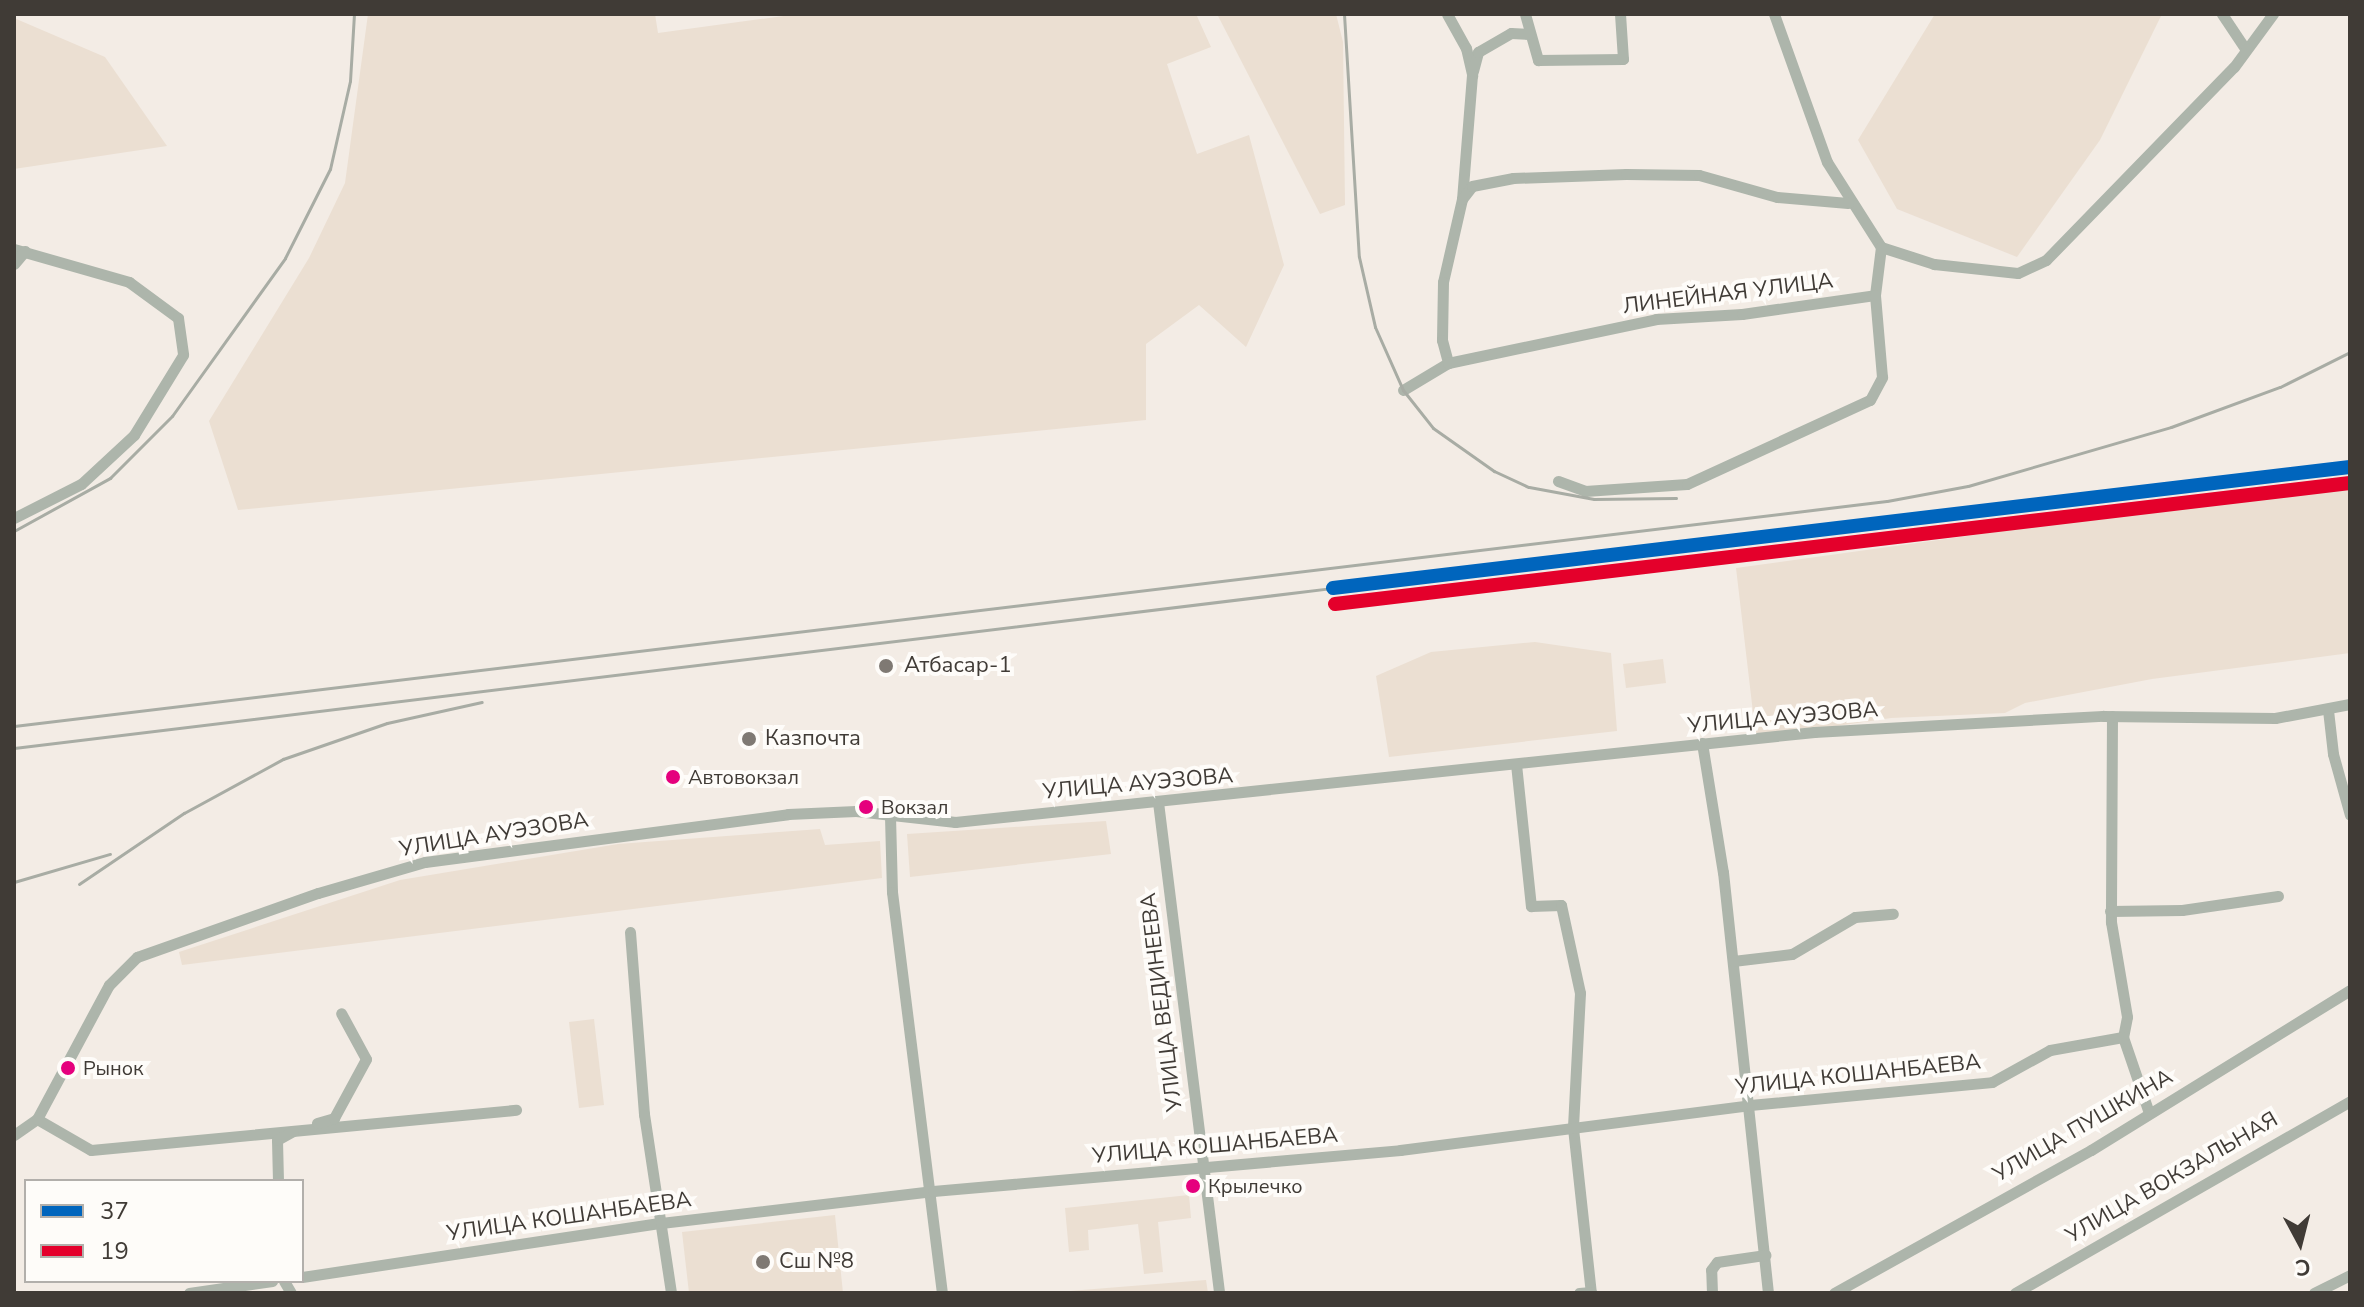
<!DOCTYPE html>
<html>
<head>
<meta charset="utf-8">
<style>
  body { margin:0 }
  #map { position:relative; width:2364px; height:1307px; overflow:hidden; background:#f3ece5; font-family:"Nunito Sans",sans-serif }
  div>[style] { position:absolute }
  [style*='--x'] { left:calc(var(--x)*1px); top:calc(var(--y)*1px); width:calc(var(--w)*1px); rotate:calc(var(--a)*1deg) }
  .built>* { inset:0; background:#ebdfd2 }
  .minor>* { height:11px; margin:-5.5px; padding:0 5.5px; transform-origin:5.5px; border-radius:5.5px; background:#adb5ab }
  .rail>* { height:3px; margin:-1.5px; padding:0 1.5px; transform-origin:1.5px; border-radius:1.5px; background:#a8aca4 }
  .rail-1>* { height:14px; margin:-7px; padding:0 7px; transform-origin:7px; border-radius:7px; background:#0065bd }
  .rail-2>* { height:14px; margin:-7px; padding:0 7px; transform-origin:7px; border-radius:7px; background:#e4002b }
  .dots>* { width:22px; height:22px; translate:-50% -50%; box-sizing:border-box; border:4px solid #fefcf9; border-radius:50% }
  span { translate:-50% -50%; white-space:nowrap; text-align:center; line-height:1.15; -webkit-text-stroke:8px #fefcf9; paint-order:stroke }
  .bus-label { font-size:20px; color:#403b36 }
  .left { translate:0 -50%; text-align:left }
  .street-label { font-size:22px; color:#403b36 }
  .poi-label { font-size:22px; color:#403b36 }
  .frame { position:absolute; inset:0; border:16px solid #403b36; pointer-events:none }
  .legend { position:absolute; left:24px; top:1179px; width:280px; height:104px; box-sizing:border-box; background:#fefcf9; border:2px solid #b2afab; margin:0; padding:10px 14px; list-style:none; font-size:24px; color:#403b36 }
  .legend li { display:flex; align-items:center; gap:16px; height:40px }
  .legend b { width:40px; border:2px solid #b2afab }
  .north { position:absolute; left:2260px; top:1203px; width:80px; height:80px; -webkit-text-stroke:6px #fefcf9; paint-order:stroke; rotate:173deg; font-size:22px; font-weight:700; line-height:32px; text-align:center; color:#403b36 }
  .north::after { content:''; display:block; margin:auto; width:28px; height:36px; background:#403b36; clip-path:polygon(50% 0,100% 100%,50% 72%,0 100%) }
</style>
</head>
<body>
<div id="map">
  <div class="built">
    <div style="clip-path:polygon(368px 14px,655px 14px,658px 33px,798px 14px,1196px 14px,1211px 47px,1167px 64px,1197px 154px,1249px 135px,1284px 265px,1246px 347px,1199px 305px,1146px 344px,1146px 420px,238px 510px,209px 421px,309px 258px,345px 183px)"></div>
    <div style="clip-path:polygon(1217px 14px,1336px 14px,1343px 42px,1345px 205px,1320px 214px)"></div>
    <div style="clip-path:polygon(1935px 14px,2162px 14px,2100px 140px,2017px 257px,1897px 209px,1858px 140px)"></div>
    <div style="clip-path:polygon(14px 18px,105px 57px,167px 146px,14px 169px)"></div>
    <div style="clip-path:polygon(2350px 483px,2350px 653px,2152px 679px,2025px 703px,2005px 713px,1891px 718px,1756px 738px,1736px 568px)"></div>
    <div style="clip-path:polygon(1535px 642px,1611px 653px,1617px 731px,1389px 757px,1376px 676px,1431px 652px)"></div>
    <div style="clip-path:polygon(1663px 659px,1666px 683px,1626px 688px,1623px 664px)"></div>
    <div style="clip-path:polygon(1106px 821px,1111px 854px,910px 877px,907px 834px)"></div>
    <div style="clip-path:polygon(820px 829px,825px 845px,880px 841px,882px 878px,182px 965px,179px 952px,400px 880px,618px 844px)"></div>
    <div style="clip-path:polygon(594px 1019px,604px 1105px,579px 1108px,569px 1022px)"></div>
    <div style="clip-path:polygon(1189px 1195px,1191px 1218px,1158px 1222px,1163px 1272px,1144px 1274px,1138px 1224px,1088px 1230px,1089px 1250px,1069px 1252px,1065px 1208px)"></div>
    <div style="clip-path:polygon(835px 1215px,843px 1293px,689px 1293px,682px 1232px)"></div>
    <div style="clip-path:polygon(1206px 1280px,1208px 1293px,1057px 1292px)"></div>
  </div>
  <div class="minor">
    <div style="--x:1447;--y:14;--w:39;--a:61"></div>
    <div style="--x:1466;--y:48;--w:28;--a:77"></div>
    <div style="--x:1472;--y:75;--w:124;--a:94.6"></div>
    <div style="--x:1462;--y:199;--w:85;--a:102.9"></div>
    <div style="--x:1443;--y:282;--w:58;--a:91"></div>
    <div style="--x:1442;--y:340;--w:24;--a:75"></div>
    <div style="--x:1525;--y:14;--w:48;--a:74.2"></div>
    <div style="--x:1538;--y:60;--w:85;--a:-0.7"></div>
    <div style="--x:1623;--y:59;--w:45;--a:-93.8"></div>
    <div style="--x:1774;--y:14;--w:157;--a:70.3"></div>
    <div style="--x:1827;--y:162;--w:101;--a:57.6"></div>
    <div style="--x:2222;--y:14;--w:43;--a:56.3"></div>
    <div style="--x:1473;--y:71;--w:20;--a:-75"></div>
    <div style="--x:1478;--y:52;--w:38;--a:-30"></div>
    <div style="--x:1511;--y:33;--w:18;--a:3"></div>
    <div style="--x:1462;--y:199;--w:16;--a:-52"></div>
    <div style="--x:1472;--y:186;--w:42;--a:-11"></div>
    <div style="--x:1513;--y:178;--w:113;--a:-2"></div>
    <div style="--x:1626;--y:174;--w:73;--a:0.8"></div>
    <div style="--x:1699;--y:175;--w:81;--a:15.8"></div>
    <div style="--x:1777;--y:197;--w:71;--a:4.8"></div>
    <div style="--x:1881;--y:247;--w:56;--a:17.8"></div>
    <div style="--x:1934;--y:264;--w:84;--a:6.1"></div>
    <div style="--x:2018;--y:273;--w:31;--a:-25"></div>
    <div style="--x:2046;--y:260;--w:269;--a:-45.8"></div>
    <div style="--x:2234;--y:67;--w:66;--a:-53.7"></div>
    <div style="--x:14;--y:249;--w:120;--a:16"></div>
    <div style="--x:129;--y:282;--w:61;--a:36.3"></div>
    <div style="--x:178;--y:318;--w:37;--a:82"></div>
    <div style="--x:183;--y:355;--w:94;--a:121.5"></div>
    <div style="--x:134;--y:435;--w:72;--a:137.2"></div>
    <div style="--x:81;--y:484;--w:75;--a:153.1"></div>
    <div style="--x:14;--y:264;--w:17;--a:-50"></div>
    <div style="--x:1403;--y:390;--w:52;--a:-31"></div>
    <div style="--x:1448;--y:363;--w:213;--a:-11.9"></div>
    <div style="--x:1656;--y:319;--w:86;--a:-3.3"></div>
    <div style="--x:1742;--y:314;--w:134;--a:-8.1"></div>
    <div style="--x:1875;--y:295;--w:48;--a:-82.9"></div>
    <div style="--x:1558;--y:481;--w:29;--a:20"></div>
    <div style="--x:1585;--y:491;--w:102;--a:-3.9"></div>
    <div style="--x:1687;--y:484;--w:201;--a:-24.7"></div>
    <div style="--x:1870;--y:400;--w:26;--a:-62"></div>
    <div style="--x:1882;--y:377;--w:82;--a:-94.9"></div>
    <div style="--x:2328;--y:710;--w:44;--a:83.5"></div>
    <div style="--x:2333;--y:754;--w:63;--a:74.4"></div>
    <div style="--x:2112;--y:716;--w:206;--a:90.3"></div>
    <div style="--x:2111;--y:922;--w:96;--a:80.4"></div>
    <div style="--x:2127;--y:1017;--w:20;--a:101"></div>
    <div style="--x:2123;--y:1037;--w:80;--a:71.1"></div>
    <div style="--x:1702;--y:743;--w:131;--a:80.8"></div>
    <div style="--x:1723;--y:872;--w:423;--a:83.9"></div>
    <div style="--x:1516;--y:764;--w:143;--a:84"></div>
    <div style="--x:1531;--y:906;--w:30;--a:-2"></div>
    <div style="--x:1561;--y:905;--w:90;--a:77.8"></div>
    <div style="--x:1580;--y:993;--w:135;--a:93"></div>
    <div style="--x:1573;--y:1128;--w:166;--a:83.8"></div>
    <div style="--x:1158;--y:802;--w:495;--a:82.9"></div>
    <div style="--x:890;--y:816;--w:76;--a:88.5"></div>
    <div style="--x:892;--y:892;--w:404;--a:82.9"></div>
    <div style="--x:2110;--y:911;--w:72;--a:-0.8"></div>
    <div style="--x:2182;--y:910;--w:97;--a:-8.3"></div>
    <div style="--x:630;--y:932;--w:183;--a:85.6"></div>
    <div style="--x:644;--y:1114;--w:181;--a:81.4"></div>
    <div style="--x:1733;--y:961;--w:59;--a:-6.8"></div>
    <div style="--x:1792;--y:954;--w:73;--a:-30.4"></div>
    <div style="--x:1855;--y:917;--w:38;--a:-5"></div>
    <div style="--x:37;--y:1119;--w:62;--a:29.9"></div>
    <div style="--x:91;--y:1150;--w:427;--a:-5.4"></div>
    <div style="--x:317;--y:1123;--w:18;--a:-16"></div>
    <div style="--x:334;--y:1118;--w:67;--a:-61.5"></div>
    <div style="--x:366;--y:1059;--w:52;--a:-118.5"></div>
    <div style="--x:14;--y:1135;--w:28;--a:-35"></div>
    <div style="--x:37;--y:1119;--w:152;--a:-61.8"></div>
    <div style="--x:109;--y:985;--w:40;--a:-45"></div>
    <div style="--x:137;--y:957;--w:192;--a:-19.5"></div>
    <div style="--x:318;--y:893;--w:111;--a:-16.2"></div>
    <div style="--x:425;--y:862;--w:366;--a:-7.5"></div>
    <div style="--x:788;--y:814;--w:68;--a:-2.5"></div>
    <div style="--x:856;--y:811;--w:100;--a:6.3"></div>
    <div style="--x:955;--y:822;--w:864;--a:-5.98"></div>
    <div style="--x:1814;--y:732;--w:289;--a:-3.2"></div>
    <div style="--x:2103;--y:716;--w:172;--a:0.7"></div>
    <div style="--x:2275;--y:718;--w:76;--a:-10.6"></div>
    <div style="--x:278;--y:1181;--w:41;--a:-91.4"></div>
    <div style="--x:277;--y:1140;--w:18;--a:-29"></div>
    <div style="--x:302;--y:1277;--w:363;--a:-8.6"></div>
    <div style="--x:661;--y:1223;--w:274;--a:-6.7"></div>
    <div style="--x:933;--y:1191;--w:469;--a:-5"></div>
    <div style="--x:1400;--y:1150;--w:353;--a:-7.3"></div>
    <div style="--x:1750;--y:1105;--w:243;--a:-5.4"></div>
    <div style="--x:1992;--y:1082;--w:66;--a:-28.9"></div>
    <div style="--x:2050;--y:1050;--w:74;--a:-10.1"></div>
    <div style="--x:284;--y:1281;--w:14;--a:60"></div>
    <div style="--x:189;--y:1293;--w:84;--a:-8.2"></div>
    <div style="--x:1579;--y:1293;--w:12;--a:-5"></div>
    <div style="--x:1712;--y:1293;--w:23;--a:-92"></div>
    <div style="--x:1711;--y:1270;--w:10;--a:-53"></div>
    <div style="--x:1717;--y:1262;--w:49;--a:-8.3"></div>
    <div style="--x:1834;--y:1293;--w:294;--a:-29.1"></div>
    <div style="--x:2091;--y:1150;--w:304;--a:-31.7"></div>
    <div style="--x:2015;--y:1293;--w:386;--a:-29.8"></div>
    <div style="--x:2314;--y:1293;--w:40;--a:-26.6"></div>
  </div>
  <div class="rail">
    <div style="--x:1344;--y:14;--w:243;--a:86.5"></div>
    <div style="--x:1359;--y:257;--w:72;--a:77.1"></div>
    <div style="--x:1375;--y:327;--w:69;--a:66"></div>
    <div style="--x:1403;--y:390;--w:48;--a:51.7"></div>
    <div style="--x:1433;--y:428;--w:75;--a:35.2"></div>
    <div style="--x:1494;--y:471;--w:38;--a:25"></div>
    <div style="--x:1529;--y:487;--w:66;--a:10.5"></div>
    <div style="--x:1594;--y:499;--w:82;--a:-0.7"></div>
    <div style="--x:14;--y:531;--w:110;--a:-28.9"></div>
    <div style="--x:110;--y:478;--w:88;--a:-45"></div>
    <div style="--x:172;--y:416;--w:194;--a:-54.4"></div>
    <div style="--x:285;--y:258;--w:100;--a:-63.2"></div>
    <div style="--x:330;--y:169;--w:90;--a:-77.2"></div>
    <div style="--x:350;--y:81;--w:67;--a:-86.6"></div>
    <div style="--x:14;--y:726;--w:1886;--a:-6.85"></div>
    <div style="--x:1887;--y:501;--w:82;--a:-10.5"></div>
    <div style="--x:1968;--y:486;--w:211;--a:-16.2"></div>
    <div style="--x:2171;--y:427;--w:116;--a:-20.2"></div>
    <div style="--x:2280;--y:387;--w:78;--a:-26.6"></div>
    <div style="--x:14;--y:748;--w:1329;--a:-6.92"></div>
    <div style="--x:14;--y:882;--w:100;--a:-16.3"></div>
    <div style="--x:79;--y:884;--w:127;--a:-34.1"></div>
    <div style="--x:184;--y:813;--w:113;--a:-28.6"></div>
    <div style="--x:283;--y:759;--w:110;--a:-19.1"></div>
    <div style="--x:387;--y:723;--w:97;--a:-12.5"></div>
  </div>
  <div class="rail-1">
    <div style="--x:1333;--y:588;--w:1024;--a:-6.79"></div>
  </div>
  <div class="rail-2">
    <div style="--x:1335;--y:604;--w:1022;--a:-6.8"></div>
  </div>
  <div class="dots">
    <div style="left:886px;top:666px;background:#7f7973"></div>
    <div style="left:749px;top:739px;background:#7f7973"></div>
    <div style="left:673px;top:777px;background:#e5007d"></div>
    <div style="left:866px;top:807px;background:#e5007d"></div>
    <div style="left:68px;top:1068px;background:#e5007d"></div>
    <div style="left:1193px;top:1186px;background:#e5007d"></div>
    <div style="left:763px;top:1262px;background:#7f7973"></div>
  </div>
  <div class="bus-label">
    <span class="left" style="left:688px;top:777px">Автовокзал</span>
    <span class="left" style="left:881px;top:807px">Вокзал</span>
    <span class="left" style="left:83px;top:1068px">Рынок</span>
    <span class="left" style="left:1208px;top:1186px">Крылечко</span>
  </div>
  <div class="street-label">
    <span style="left:1728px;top:294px;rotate:-7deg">ЛИНЕЙНАЯ УЛИЦА</span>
    <span style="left:1783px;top:718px;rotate:-5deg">УЛИЦА АУЭЗОВА</span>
    <span style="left:1138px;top:784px;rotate:-5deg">УЛИЦА АУЭЗОВА</span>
    <span style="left:494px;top:835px;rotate:-9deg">УЛИЦА АУЭЗОВА</span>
    <span style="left:1162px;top:1002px;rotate:-97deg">УЛИЦА ВЕДИНЕЕВА</span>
    <span style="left:1858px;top:1075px;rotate:-6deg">УЛИЦА КОШАНБАЕВА</span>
    <span style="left:2083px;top:1126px;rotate:-30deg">УЛИЦА ПУШКИНА</span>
    <span style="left:1215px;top:1146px;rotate:-5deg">УЛИЦА КОШАНБАЕВА</span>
    <span style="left:2172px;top:1178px;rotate:-30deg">УЛИЦА ВОКЗАЛЬНАЯ</span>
    <span style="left:569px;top:1217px;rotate:-8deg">УЛИЦА КОШАНБАЕВА</span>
  </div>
  <div class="poi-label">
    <span class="left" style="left:904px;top:666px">Атбасар-1</span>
    <span class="left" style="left:765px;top:739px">Казпочта</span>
    <span class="left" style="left:779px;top:1262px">Сш №8</span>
  </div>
  <div class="frame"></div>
  <ul class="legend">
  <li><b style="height:10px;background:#0065bd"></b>37</li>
  <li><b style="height:10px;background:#e4002b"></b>19</li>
  </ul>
  <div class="north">С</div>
</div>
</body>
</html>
